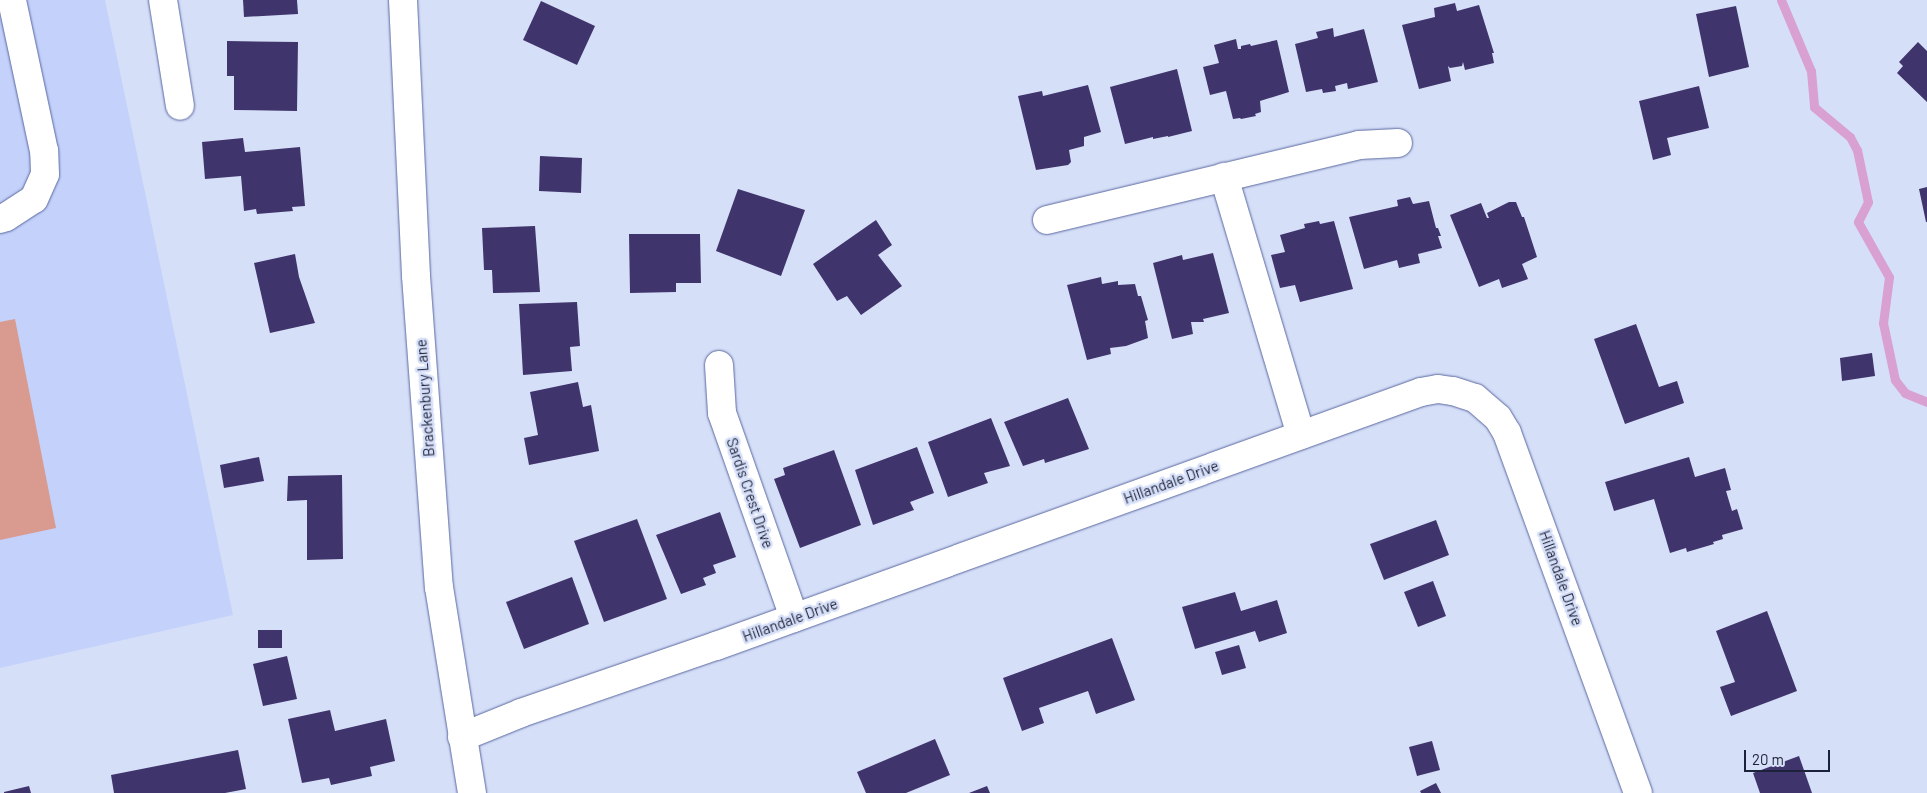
<!DOCTYPE html>
<html>
<head>
<meta charset="utf-8">
<style>
  body { margin:0 }
  #map { position:relative; width:1927px; height:793px; overflow:hidden; background:#d6dff8; font-family:Barlow,sans-serif }
  div>[style] { position:absolute }
  [style*='--x'] { left:calc(var(--x)*1px); top:calc(var(--y)*1px); width:calc(var(--w)*1px); rotate:calc(var(--a)*1deg) }
  .built>* { inset:0; background:#c4d1fb }
  .green>* { inset:0; background:#d99b8f }
  .stream>* { height:9px; margin:-4.5px; padding:0 4.5px; transform-origin:4.5px; border-radius:4.5px; background:#d9a0d2 }
  .building>* { inset:0; background:#40346c }
  .roads { filter:drop-shadow(0 0 1px #59689f) drop-shadow(0 0 1px #59689f) }
  .minor>* { height:28px; margin:-14px; padding:0 14px; transform-origin:14px; border-radius:14px; background:#fff }
  span { translate:-50% -50%; white-space:nowrap; text-align:center; line-height:1.15; -webkit-text-stroke:5px #d6dff8; paint-order:stroke }
  .street-label { font-size:15px; color:#1c2239 }
  .scale { position:absolute; left:1744px; top:750px; width:86px; height:22px; box-sizing:border-box; border:2px solid #1c2239; border-top:0; padding-left:6px; font-size:15px; line-height:18px; white-space:nowrap; color:#1c2239; -webkit-text-stroke:4px #d6dff8; paint-order:stroke }
</style>
</head>
<body>
<div id="map">
  <div class="built">
    <div style="clip-path:polygon(0 0,105px 0,233px 615px,0 668px)"></div>
  </div>
  <div class="green">
    <div style="clip-path:polygon(15px 319px,56px 528px,0 540px,0 322px)"></div>
  </div>
  <div class="stream">
    <div style="--x:1781;--y:0;--w:77;--a:67.1"></div>
    <div style="--x:1811;--y:71;--w:36;--a:85"></div>
    <div style="--x:1814;--y:107;--w:47;--a:39.8"></div>
    <div style="--x:1850;--y:137;--w:15;--a:62"></div>
    <div style="--x:1857;--y:150;--w:53;--a:78.1"></div>
    <div style="--x:1868;--y:202;--w:22;--a:117"></div>
    <div style="--x:1858;--y:222;--w:63;--a:60.6"></div>
    <div style="--x:1889;--y:277;--w:46;--a:97.4"></div>
    <div style="--x:1883;--y:323;--w:58;--a:78.1"></div>
    <div style="--x:1895;--y:380;--w:16;--a:52"></div>
    <div style="--x:1905;--y:393;--w:24;--a:22"></div>
  </div>
  <div class="building">
    <div style="clip-path:polygon(243px 0,297px 0,298px 14px,244px 17px)"></div>
    <div style="clip-path:polygon(541px 1px,595px 26px,577px 65px,523px 40px)"></div>
    <div style="clip-path:polygon(1455px 3px,1457px 11px,1479px 5px,1494px 53px,1492px 53px,1494px 63px,1465px 70px,1463px 62px,1462px 66px,1450px 68px,1448px 66px,1451px 81px,1419px 89px,1402px 25px,1435px 17px,1434px 8px)"></div>
    <div style="clip-path:polygon(1736px 6px,1749px 67px,1709px 77px,1696px 14px)"></div>
    <div style="clip-path:polygon(1333px 28px,1334px 37px,1364px 29px,1378px 82px,1348px 89px,1347px 83px,1335px 86px,1336px 91px,1323px 93px,1322px 89px,1306px 92px,1295px 44px,1318px 38px,1316px 32px)"></div>
    <div style="clip-path:polygon(1236px 39px,1238px 49px,1241px 49px,1241px 46px,1250px 44px,1251px 46px,1277px 40px,1289px 92px,1260px 101px,1261px 112px,1255px 114px,1256px 116px,1241px 119px,1240px 118px,1233px 119px,1226px 91px,1210px 95px,1203px 67px,1219px 63px,1214px 45px)"></div>
    <div style="clip-path:polygon(227px 41px,298px 42px,297px 111px,234px 110px,234px 76px,227px 76px)"></div>
    <div style="clip-path:polygon(1918px 42px,1927px 51px,1927px 102px,1897px 73px,1903px 66px,1899px 62px)"></div>
    <div style="clip-path:polygon(1177px 69px,1192px 131px,1168px 137px,1168px 136px,1153px 139px,1153px 137px,1125px 144px,1110px 87px)"></div>
    <div style="clip-path:polygon(1088px 85px,1101px 132px,1084px 137px,1084px 146px,1069px 150px,1071px 162px,1068px 165px,1036px 170px,1018px 96px,1042px 91px,1043px 96px)"></div>
    <div style="clip-path:polygon(1699px 86px,1709px 128px,1667px 138px,1671px 155px,1653px 160px,1639px 101px)"></div>
    <div style="clip-path:polygon(243px 138px,245px 152px,300px 147px,305px 206px,292px 207px,293px 211px,257px 214px,256px 209px,244px 211px,241px 176px,205px 179px,202px 142px)"></div>
    <div style="clip-path:polygon(540px 156px,582px 158px,581px 193px,539px 191px)"></div>
    <div style="clip-path:polygon(1927px 187px,1927px 222px,1926px 222px,1919px 189px)"></div>
    <div style="clip-path:polygon(738px 189px,805px 210px,781px 276px,716px 251px)"></div>
    <div style="clip-path:polygon(1410px 197px,1413px 204px,1429px 201px,1436px 228px,1438px 228px,1441px 236px,1438px 236px,1442px 248px,1418px 254px,1420px 263px,1399px 268px,1397px 260px,1364px 269px,1349px 217px,1398px 206px,1397px 200px)"></div>
    <div style="clip-path:polygon(1509px 202px,1516px 202px,1522px 217px,1524px 217px,1537px 257px,1522px 264px,1528px 279px,1502px 288px,1499px 279px,1479px 287px,1450px 215px,1481px 203px,1487px 218px,1489px 218px,1487px 213px)"></div>
    <div style="clip-path:polygon(876px 220px,892px 245px,878px 255px,902px 286px,861px 315px,847px 296px,837px 301px,813px 264px)"></div>
    <div style="clip-path:polygon(1319px 221px,1320px 224px,1334px 221px,1353px 289px,1300px 302px,1295px 285px,1280px 288px,1271px 255px,1285px 252px,1280px 235px,1305px 228px,1304px 224px)"></div>
    <div style="clip-path:polygon(535px 226px,540px 292px,493px 293px,492px 270px,484px 270px,482px 228px)"></div>
    <div style="clip-path:polygon(629px 234px,700px 234px,701px 283px,676px 283px,676px 292px,630px 293px)"></div>
    <div style="clip-path:polygon(1213px 253px,1229px 313px,1203px 319px,1204px 322px,1191px 322px,1193px 334px,1172px 339px,1153px 263px,1182px 255px,1183px 260px)"></div>
    <div style="clip-path:polygon(295px 254px,299px 277px,315px 323px,270px 333px,254px 263px)"></div>
    <div style="clip-path:polygon(1101px 277px,1102px 284px,1118px 281px,1118px 285px,1135px 284px,1138px 296px,1141px 296px,1148px 320px,1145px 321px,1148px 338px,1126px 346px,1110px 348px,1111px 354px,1087px 360px,1067px 285px)"></div>
    <div style="clip-path:polygon(577px 302px,580px 346px,570px 347px,572px 371px,523px 375px,519px 304px)"></div>
    <div style="clip-path:polygon(1636px 324px,1659px 387px,1677px 381px,1684px 403px,1625px 424px,1594px 339px)"></div>
    <div style="clip-path:polygon(1872px 353px,1875px 376px,1842px 381px,1840px 358px)"></div>
    <div style="clip-path:polygon(578px 382px,583px 407px,591px 405px,599px 451px,529px 465px,524px 438px,538px 435px,530px 392px)"></div>
    <div style="clip-path:polygon(1068px 398px,1089px 449px,1045px 463px,1044px 459px,1023px 466px,1004px 422px)"></div>
    <div style="clip-path:polygon(991px 418px,1010px 466px,984px 473px,988px 483px,948px 497px,928px 442px)"></div>
    <div style="clip-path:polygon(917px 447px,934px 493px,910px 502px,914px 510px,873px 525px,855px 470px)"></div>
    <div style="clip-path:polygon(834px 450px,861px 525px,800px 548px,774px 479px,785px 475px,783px 468px)"></div>
    <div style="clip-path:polygon(259px 457px,264px 481px,224px 488px,220px 465px)"></div>
    <div style="clip-path:polygon(1689px 457px,1695px 477px,1725px 468px,1731px 490px,1726px 491px,1732px 511px,1737px 509px,1743px 529px,1722px 535px,1723px 539px,1713px 542px,1714px 544px,1687px 552px,1686px 548px,1670px 553px,1654px 499px,1614px 511px,1605px 482px)"></div>
    <div style="clip-path:polygon(342px 475px,343px 559px,307px 560px,307px 500px,287px 501px,288px 476px)"></div>
    <div style="clip-path:polygon(720px 512px,736px 557px,713px 565px,716px 573px,703px 578px,706px 585px,681px 594px,656px 535px)"></div>
    <div style="clip-path:polygon(637px 519px,667px 599px,604px 622px,574px 541px)"></div>
    <div style="clip-path:polygon(1436px 520px,1449px 555px,1384px 580px,1370px 544px)"></div>
    <div style="clip-path:polygon(572px 577px,589px 624px,524px 649px,506px 602px)"></div>
    <div style="clip-path:polygon(1433px 581px,1446px 616px,1418px 627px,1404px 592px)"></div>
    <div style="clip-path:polygon(1235px 592px,1241px 611px,1277px 600px,1287px 633px,1259px 642px,1255px 631px,1195px 649px,1182px 607px)"></div>
    <div style="clip-path:polygon(1767px 611px,1797px 691px,1731px 716px,1720px 687px,1735px 682px,1716px 631px)"></div>
    <div style="clip-path:polygon(258px 630px,282px 630px,282px 648px,258px 648px)"></div>
    <div style="clip-path:polygon(1112px 638px,1135px 700px,1096px 714px,1088px 691px,1039px 708px,1044px 723px,1022px 731px,1003px 678px)"></div>
    <div style="clip-path:polygon(1239px 645px,1246px 668px,1222px 675px,1215px 652px)"></div>
    <div style="clip-path:polygon(287px 656px,297px 699px,263px 706px,253px 664px)"></div>
    <div style="clip-path:polygon(330px 710px,335px 731px,386px 719px,395px 761px,370px 767px,372px 776px,331px 785px,329px 778px,302px 783px,288px 719px)"></div>
    <div style="clip-path:polygon(935px 739px,950px 775px,906px 793px,866px 793px,857px 772px)"></div>
    <div style="clip-path:polygon(1432px 741px,1440px 770px,1417px 776px,1409px 747px)"></div>
    <div style="clip-path:polygon(238px 750px,246px 789px,225px 793px,114px 793px,111px 775px)"></div>
    <div style="clip-path:polygon(1799px 756px,1812px 793px,1760px 793px,1753px 773px)"></div>
    <div style="clip-path:polygon(1436px 783px,1441px 793px,1421px 793px,1420px 791px)"></div>
    <div style="clip-path:polygon(29px 786px,31px 793px,4px 793px,4px 792px)"></div>
    <div style="clip-path:polygon(987px 786px,990px 793px,969px 793px)"></div>
  </div>
  <div class="roads">
    <div class="minor">
      <div style="--x:163;--y:0;--w:107;--a:80.9"></div>
      <div style="--x:403;--y:0;--w:276;--a:87.3"></div>
      <div style="--x:416;--y:276;--w:312;--a:85.8"></div>
      <div style="--x:439;--y:587;--w:209;--a:80.9"></div>
      <div style="--x:1224;--y:177;--w:269;--a:73.4"></div>
      <div style="--x:0;--y:219;--w:6;--a:-18"></div>
      <div style="--x:6;--y:217;--w:33;--a:-33"></div>
      <div style="--x:34;--y:199;--w:27;--a:-66"></div>
      <div style="--x:45;--y:174;--w:23;--a:-92"></div>
      <div style="--x:44;--y:151;--w:154;--a:-102"></div>
      <div style="--x:1047;--y:220;--w:321;--a:-13.5"></div>
      <div style="--x:1359;--y:145;--w:39;--a:-3"></div>
      <div style="--x:719;--y:365;--w:48;--a:86.4"></div>
      <div style="--x:722;--y:413;--w:217;--a:70.6"></div>
      <div style="--x:462;--y:737;--w:64;--a:-22.1"></div>
      <div style="--x:521;--y:713;--w:206;--a:-19"></div>
      <div style="--x:716;--y:646;--w:749;--a:-19.81"></div>
      <div style="--x:1421;--y:392;--w:17;--a:-10"></div>
      <div style="--x:1438;--y:389;--w:15;--a:8"></div>
      <div style="--x:1453;--y:391;--w:23;--a:18"></div>
      <div style="--x:1475;--y:398;--w:30;--a:41"></div>
      <div style="--x:1498;--y:418;--w:17;--a:59"></div>
      <div style="--x:1507;--y:433;--w:383;--a:70"></div>
    </div>
  </div>
  <div class="street-label">
    <span style="left:425px;top:398px;rotate:-94deg">Brackenbury Lane</span>
    <span style="left:1171px;top:482px;rotate:-20deg">Hillandale Drive</span>
    <span style="left:750px;top:493px;rotate:71deg">Sardis Crest Drive</span>
    <span style="left:1561px;top:578px;rotate:70deg">Hillandale Drive</span>
    <span style="left:790px;top:620px;rotate:-20deg">Hillandale Drive</span>
  </div>
  <div class="scale">20 m</div>
</div>
</body>
</html>
